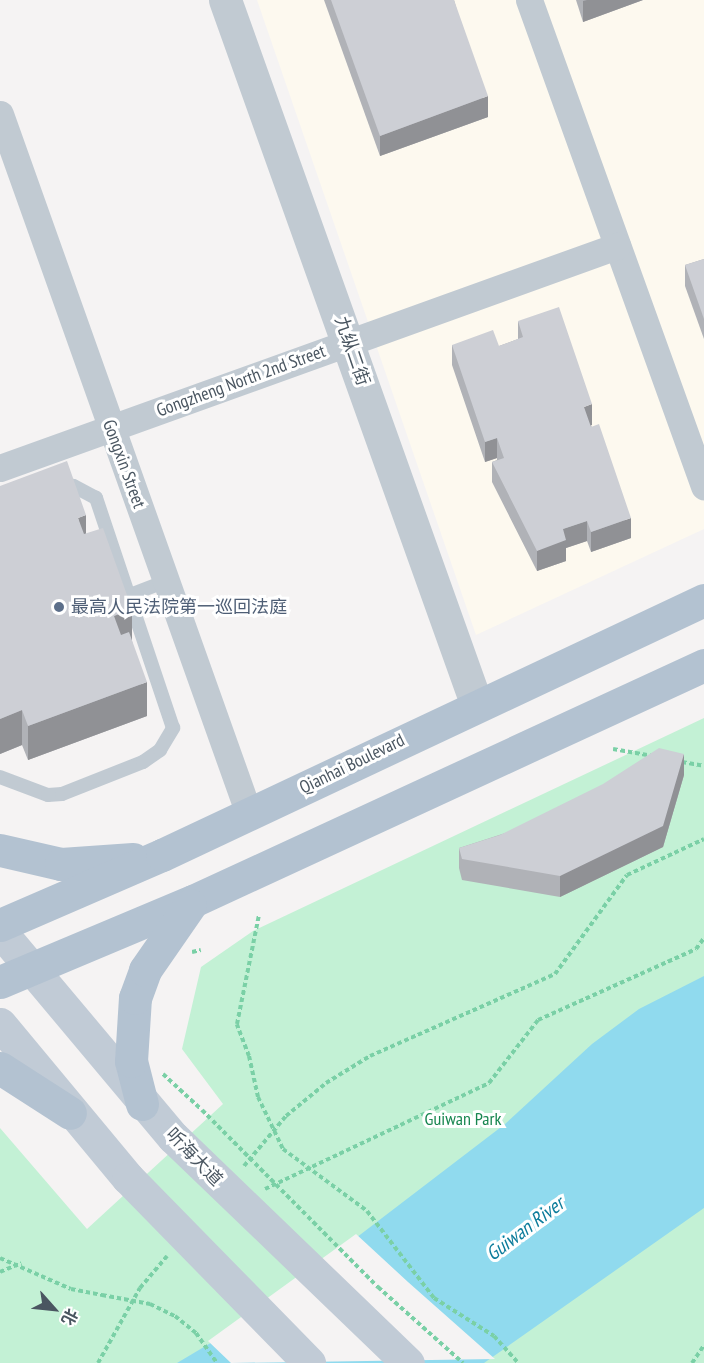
<!DOCTYPE html>
<html>
<head>
<meta charset="utf-8">
<style>
  body { margin:0 }
  #map { position:relative; width:704px; height:1363px; overflow:hidden; background:#f5f3f3; font-family:"PT Sans Narrow","Noto Sans SC",sans-serif }
  div>[style] { position:absolute }
  [style*='--x'] { left:calc(var(--x)*1px); top:calc(var(--y)*1px); width:calc(var(--w)*1px); rotate:calc(var(--a)*1deg) }
  .commercial>* { inset:0; background:#fdf9ef }
  .green>* { inset:0; background:#c3f1d5 }
  .water>* { inset:0; background:#90daee }
  .pier>* { inset:0; background:#f5f3f3 }
  .path>* { height:4px; margin-top:-2px; transform-origin:0; background:repeating-linear-gradient(90deg,#7ad0a6 0 4.5px,transparent 0 7.5px) }
  .service>* { height:14px; margin:-7px; padding:0 7px; transform-origin:7px; border-radius:7px; background:#c1cad2 }
  .minor>* { height:27px; margin:-13.5px; padding:0 13.5px; transform-origin:13.5px; border-radius:13.5px; background:#c1cad2 }
  .tertiary>* { height:33px; margin:-16.5px; padding:0 16.5px; transform-origin:16.5px; border-radius:16.5px; background:#c1cad2 }
  .secondary>* { height:33px; margin:-16.5px; padding:0 16.5px; transform-origin:16.5px; border-radius:16.5px; background:#c1cbd6 }
  .primary>* { height:33px; margin:-16.5px; padding:0 16.5px; transform-origin:16.5px; border-radius:16.5px; background:#b3c2d1 }
  .path-bridge>* { height:4px; margin-top:-2px; transform-origin:0; background:repeating-linear-gradient(90deg,#7ad0a6 0 4.5px,transparent 0 7.5px) }
  .secondary-bridge>* { height:33px; margin:-16.5px; padding:0 16.5px; transform-origin:16.5px; border-radius:16.5px; background:#c1cbd6 }
  .wall>* { inset:0; background:#b0b2b7 }
  .shaded-wall>* { inset:0; background:#909195 }
  .building>* { inset:0; background:#cdcfd5 }
  .dots>* { width:16px; height:16px; translate:-50% -50%; box-sizing:border-box; border:3px solid #fff; border-radius:50% }
  span { translate:-50% -50%; white-space:nowrap; text-align:center; line-height:1.15; -webkit-text-stroke:6px #fff; paint-order:stroke }
  .street-label { font-size:18px; color:#4a5661 }
  .service-label { font-size:18px; color:#4e5e75 }
  .left { translate:0 -50%; text-align:left }
  .park-label { font-size:18px; color:#17864f }
  .water-label { font-size:20px; color:#0c7c9b; font-style:italic }
  .north { position:absolute; left:24px; top:1279px; width:60px; height:60px; -webkit-text-stroke:4px #fff; paint-order:stroke; rotate:117deg; font-size:16px; font-weight:700; line-height:24px; text-align:center; color:#4a5661 }
  .north::after { content:''; display:block; margin:auto; width:21px; height:27px; background:#4a5661; clip-path:polygon(50% 0,100% 100%,50% 72%,0 100%) }
</style>
</head>
<body>
<div id="map">
  <div class="commercial">
    <div style="clip-path:polygon(257px 0,704px 0,704px 529px,476px 635px)"></div>
  </div>
  <div class="green">
    <div style="clip-path:polygon(704px 718px,704px 1363px,0 1363px,0 1128px,87px 1229px,223px 1104px,182px 1049px,201px 967px,253px 931px)"></div>
  </div>
  <div class="water">
    <div style="clip-path:polygon(704px 976px,704px 1208px,484px 1363px,177px 1363px,246px 1322px,505px 1124px,592px 1044px,639px 1009px)"></div>
  </div>
  <div class="pier">
    <div style="clip-path:polygon(356px 1234px,408px 1282px,495px 1359px,231px 1363px,208px 1341px)"></div>
  </div>
  <div class="path">
    <div style="--x:613;--y:749;--w:39;--a:10"></div>
    <div style="--x:682;--y:762;--w:22;--a:10"></div>
    <div style="--x:192;--y:952;--w:9;--a:-13"></div>
    <div style="--x:249;--y:1056;--w:34;--a:-111"></div>
    <div style="--x:237;--y:1024;--w:111;--a:-78.6"></div>
    <div style="--x:163;--y:1074;--w:53;--a:42.7"></div>
    <div style="--x:244;--y:1166;--w:65;--a:-50"></div>
    <div style="--x:286;--y:1116;--w:52;--a:-39.5"></div>
    <div style="--x:326;--y:1083;--w:52;--a:-31.5"></div>
    <div style="--x:370;--y:1056;--w:202;--a:-23.9"></div>
    <div style="--x:555;--y:974;--w:122;--a:-54"></div>
    <div style="--x:627;--y:875;--w:85;--a:-25.1"></div>
    <div style="--x:265;--y:1189;--w:248;--a:-25.3"></div>
    <div style="--x:489;--y:1083;--w:80;--a:-52.1"></div>
    <div style="--x:538;--y:1020;--w:173;--a:-24.2"></div>
    <div style="--x:696;--y:949;--w:14;--a:-54"></div>
    <div style="--x:0;--y:1258;--w:77;--a:23.6"></div>
    <div style="--x:71;--y:1289;--w:32;--a:11"></div>
    <div style="--x:0;--y:1272;--w:23;--a:-23"></div>
    <div style="--x:98;--y:1363;--w:86;--a:-60.8"></div>
    <div style="--x:140;--y:1288;--w:42;--a:-49.8"></div>
    <div style="--x:692;--y:1363;--w:22;--a:-56"></div>
  </div>
  <div class="service">
    <div style="--x:130;--y:595;--w:39;--a:-21"></div>
    <div style="--x:0;--y:777;--w:51;--a:20.6"></div>
    <div style="--x:48;--y:795;--w:14;--a:-4"></div>
    <div style="--x:62;--y:794;--w:87;--a:-21.6"></div>
    <div style="--x:143;--y:762;--w:21;--a:-35"></div>
    <div style="--x:160;--y:750;--w:26;--a:-59"></div>
    <div style="--x:173;--y:728;--w:243;--a:-108.5"></div>
    <div style="--x:96;--y:498;--w:26;--a:-152"></div>
    <div style="--x:73;--y:486;--w:15;--a:180"></div>
  </div>
  <div class="minor">
    <div style="--x:529;--y:0;--w:517;--a:70.2"></div>
    <div style="--x:0;--y:114;--w:743;--a:70.42"></div>
    <div style="--x:0;--y:468;--w:656;--a:-19.79"></div>
  </div>
  <div class="tertiary">
    <div style="--x:225;--y:0;--w:746;--a:70.35"></div>
  </div>
  <div class="secondary">
    <div style="--x:0;--y:931;--w:269;--a:50"></div>
    <div style="--x:0;--y:1024;--w:200;--a:50.3"></div>
  </div>
  <div class="primary">
    <div style="--x:0;--y:850;--w:63;--a:12.9"></div>
    <div style="--x:61;--y:864;--w:72;--a:-4"></div>
    <div style="--x:0;--y:925;--w:176;--a:-23.4"></div>
    <div style="--x:162;--y:855;--w:599;--a:-25.2"></div>
    <div style="--x:0;--y:982;--w:209;--a:-22.8"></div>
    <div style="--x:193;--y:901;--w:563;--a:-24.79"></div>
    <div style="--x:0;--y:1068;--w:83;--a:32.7"></div>
    <div style="--x:142;--y:1104;--w:44;--a:-104.3"></div>
    <div style="--x:131;--y:1061;--w:63;--a:-86.4"></div>
    <div style="--x:135;--y:998;--w:30;--a:-70"></div>
    <div style="--x:145;--y:970;--w:79;--a:-55.3"></div>
  </div>
  <div class="path-bridge">
    <div style="--x:249;--y:1056;--w:42;--a:77.6"></div>
    <div style="--x:258;--y:1097;--w:58;--a:64.3"></div>
    <div style="--x:283;--y:1149;--w:104;--a:36.4"></div>
    <div style="--x:367;--y:1211;--w:110;--a:52.4"></div>
    <div style="--x:434;--y:1298;--w:71;--a:32.3"></div>
    <div style="--x:494;--y:1336;--w:36;--a:48"></div>
    <div style="--x:202;--y:1110;--w:250;--a:45.2"></div>
    <div style="--x:378;--y:1287;--w:114;--a:41.8"></div>
    <div style="--x:102;--y:1295;--w:49;--a:10.6"></div>
    <div style="--x:150;--y:1304;--w:28;--a:26"></div>
    <div style="--x:175;--y:1316;--w:27;--a:39"></div>
    <div style="--x:196;--y:1333;--w:37;--a:55"></div>
  </div>
  <div class="secondary-bridge">
    <div style="--x:173;--y:1137;--w:326;--a:43.9"></div>
    <div style="--x:128;--y:1178;--w:259;--a:45.6"></div>
  </div>
  <div class="wall">
    <div style="clip-path:polygon(324px 0,454px 0,488px 117px,380px 156px)"></div>
    <div style="clip-path:polygon(576px 0,643px 0,583px 22px)"></div>
    <div style="clip-path:polygon(704px 259px,704px 339px,685px 286px,685px 265px)"></div>
    <div style="clip-path:polygon(518px 321px,592px 425px,591px 425px,631px 538px,591px 552px,587px 541px,566px 548px,566px 561px,537px 571px,492px 482px,492px 462px,497px 460px,497px 458px,485px 462px,452px 365px,452px 345px,499px 346px,518px 339px)"></div>
    <div style="clip-path:polygon(0 486px,86px 534px,132px 641px,147px 716px,28px 760px,22px 745px,0 754px)"></div>
    <div style="clip-path:polygon(684px 775px,663px 847px,560px 897px,462px 880px,459px 868px,459px 848px)"></div>
  </div>
  <div class="shaded-wall">
    <div style="clip-path:polygon(587px 0,643px 0,583px 22px,583px 1px)"></div>
    <div style="clip-path:polygon(488px 96px,488px 117px,380px 156px,380px 136px)"></div>
    <div style="clip-path:polygon(592px 404px,592px 425px,584px 427px,584px 407px)"></div>
    <div style="clip-path:polygon(497px 438px,497px 458px,485px 462px,485px 442px)"></div>
    <div style="clip-path:polygon(86px 515px,86px 550px,78px 518px)"></div>
    <div style="clip-path:polygon(631px 518px,631px 538px,591px 552px,591px 532px)"></div>
    <div style="clip-path:polygon(587px 521px,587px 541px,566px 548px,566px 561px,537px 571px,537px 551px,563px 529px)"></div>
    <div style="clip-path:polygon(132px 609px,132px 644px,114px 651px,114px 616px)"></div>
    <div style="clip-path:polygon(147px 682px,147px 716px,28px 760px,28px 726px)"></div>
    <div style="clip-path:polygon(22px 710px,22px 745px,0 754px,0 719px)"></div>
    <div style="clip-path:polygon(684px 754px,684px 775px,663px 847px,560px 897px,560px 876px)"></div>
  </div>
  <div class="building">
    <div style="clip-path:polygon(331px 0,454px 0,488px 96px,380px 136px)"></div>
    <div style="clip-path:polygon(704px 259px,704px 319px,685px 265px)"></div>
    <div style="clip-path:polygon(559px 307px,592px 404px,584px 407px,591px 427px,599px 424px,631px 518px,591px 532px,587px 521px,563px 529px,566px 540px,537px 551px,492px 462px,504px 458px,497px 438px,485px 442px,452px 345px,493px 330px,499px 346px,523px 337px,518px 321px)"></div>
    <div style="clip-path:polygon(67px 461px,86px 515px,78px 518px,84px 534px,103px 528px,132px 609px,114px 616px,121px 635px,129px 632px,147px 682px,28px 726px,22px 710px,0 719px,0 486px)"></div>
    <div style="clip-path:polygon(659px 748px,684px 754px,663px 826px,560px 876px,462px 859px,459px 848px,500px 835px,603px 784px)"></div>
  </div>
  <div class="dots">
    <div style="left:59px;top:607px;background:#5c6f8a"></div>
  </div>
  <div class="street-label">
    <span style="left:352px;top:351px;rotate:71deg">九纵二街</span>
    <span style="left:241px;top:381px;rotate:-20deg">Gongzheng North 2nd Street</span>
    <span style="left:124px;top:464px;rotate:70deg">Gongxin Street</span>
    <span style="left:352px;top:764px;rotate:-26deg">Qianhai Boulevard</span>
    <span style="left:194px;top:1157px;rotate:46deg">听海大道</span>
  </div>
  <div class="service-label">
    <span class="left" style="left:71px;top:607px">最高人民法院第一巡回法庭</span>
  </div>
  <div class="park-label">
    <span style="left:463px;top:1119px">Guiwan Park</span>
  </div>
  <div class="water-label">
    <span style="left:525px;top:1229px;rotate:-37deg">Guiwan River</span>
  </div>
  <div class="north">北</div>
</div>
</body>
</html>
